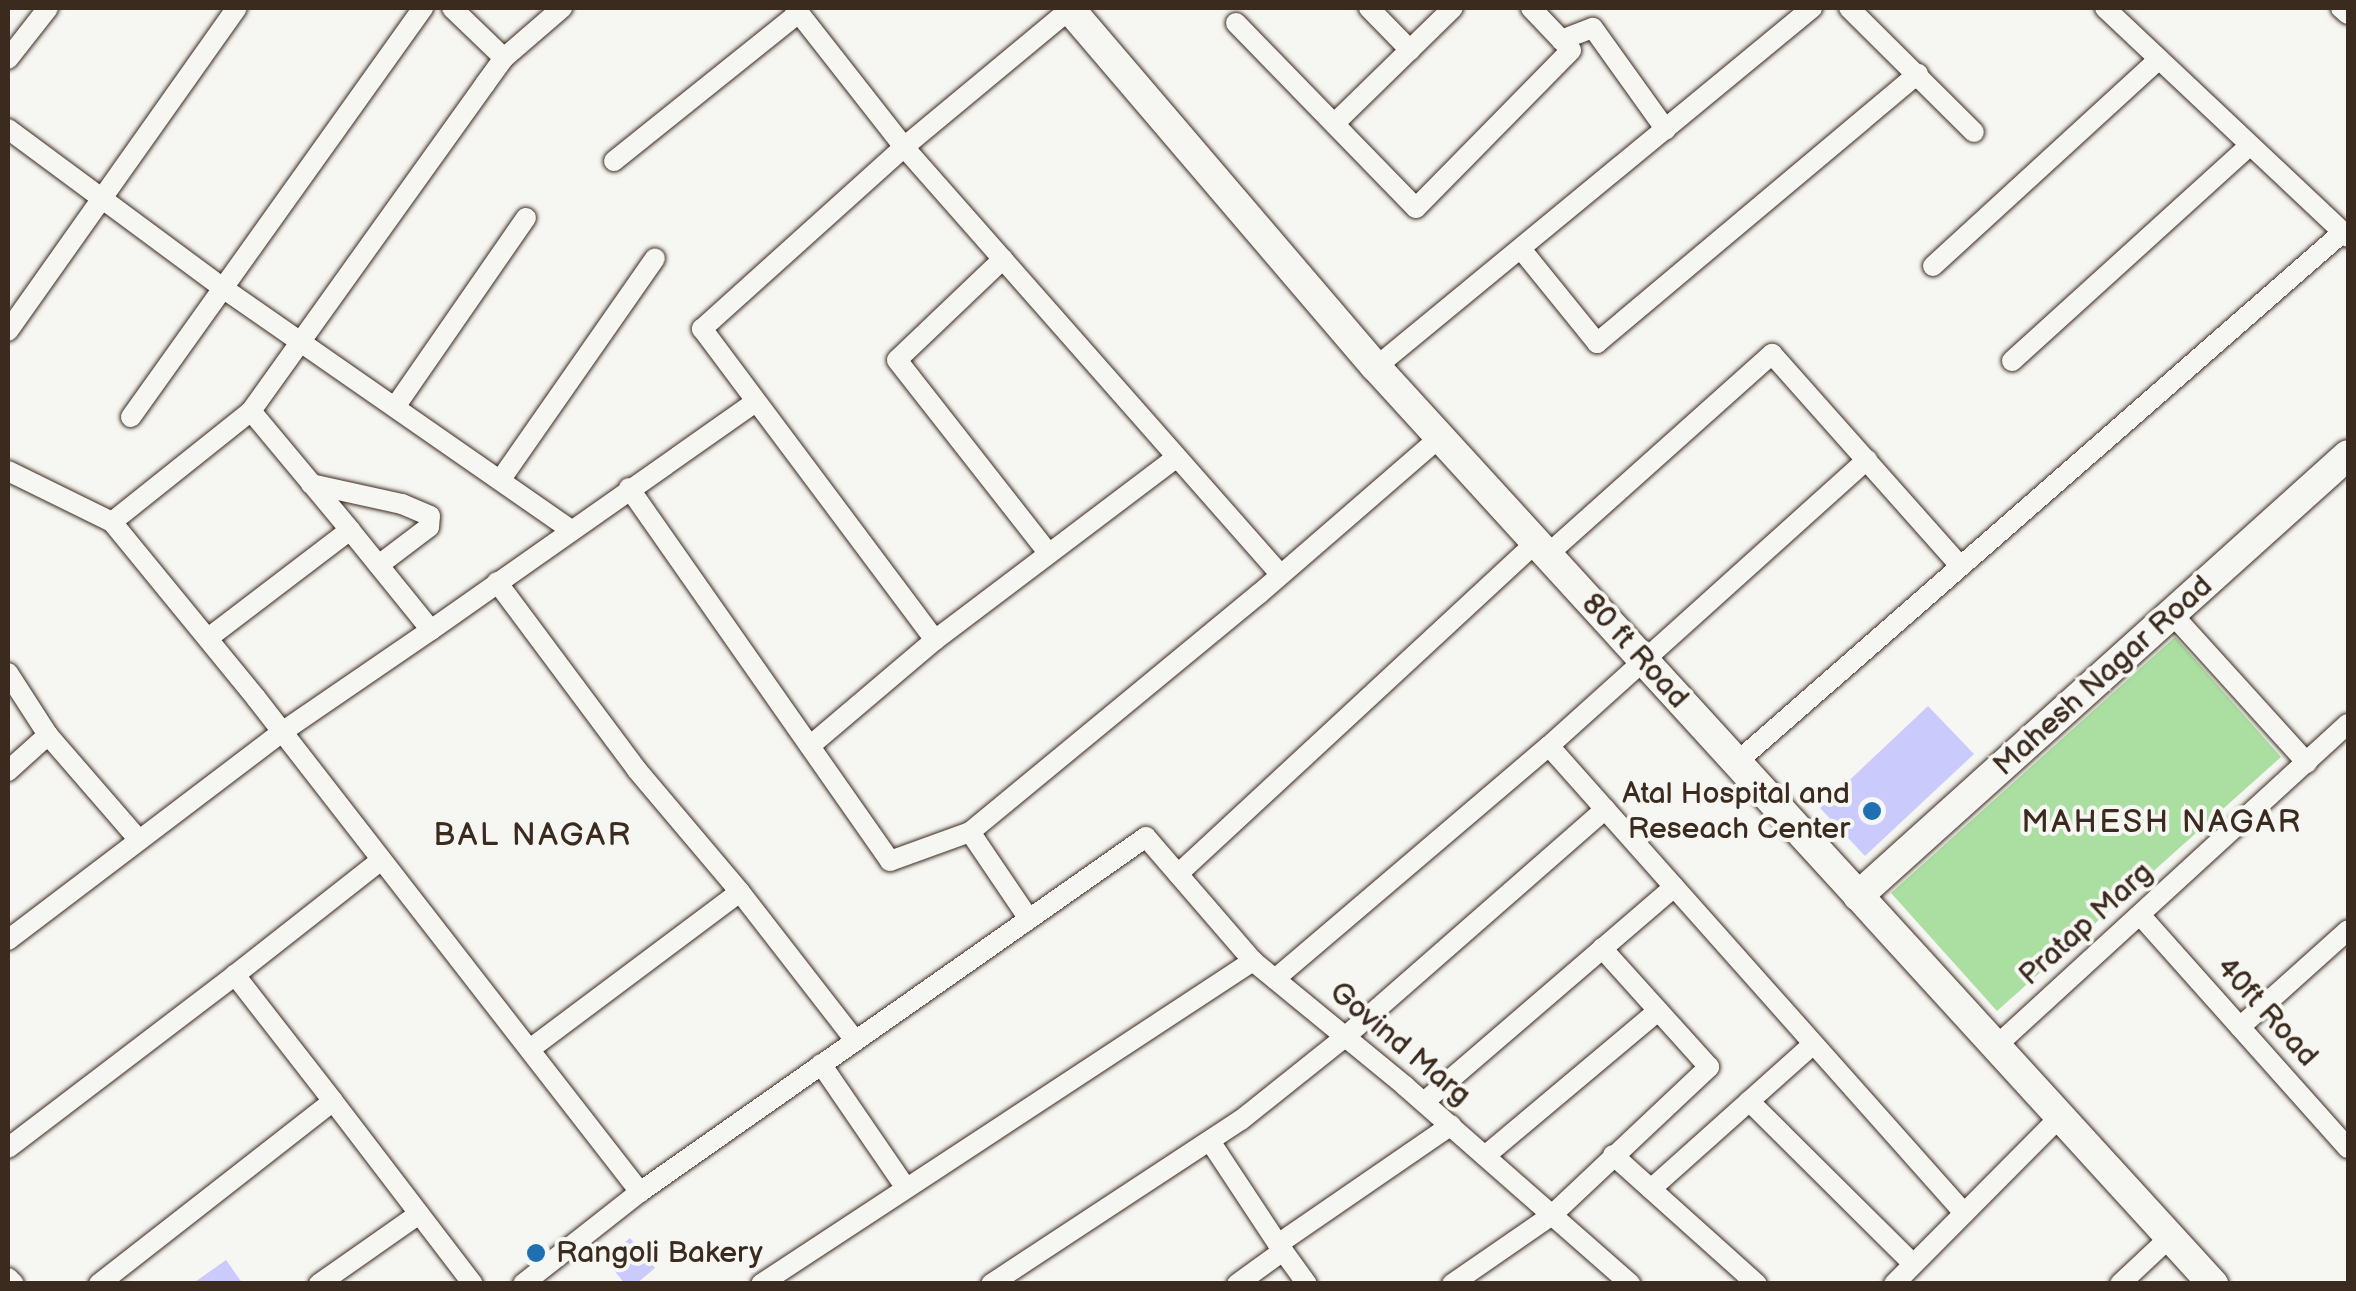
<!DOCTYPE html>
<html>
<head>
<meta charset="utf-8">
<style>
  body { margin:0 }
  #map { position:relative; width:2356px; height:1291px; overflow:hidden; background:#f6f6f2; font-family:"Balsamiq Sans",sans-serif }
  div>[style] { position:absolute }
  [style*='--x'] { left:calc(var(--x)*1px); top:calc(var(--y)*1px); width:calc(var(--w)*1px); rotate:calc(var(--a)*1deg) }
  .green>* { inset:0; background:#abdfa1 }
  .building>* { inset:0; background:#cacafd }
  .roads { filter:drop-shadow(0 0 2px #3b2a1e) drop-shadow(0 0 2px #3b2a1e) }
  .street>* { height:20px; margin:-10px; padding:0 10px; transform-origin:10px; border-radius:10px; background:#f6f6f2 }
  .secondary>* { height:30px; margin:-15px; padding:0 15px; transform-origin:15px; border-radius:15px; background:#f6f6f2 }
  .dots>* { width:28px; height:28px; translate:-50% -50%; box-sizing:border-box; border:5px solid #f6f6f2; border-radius:50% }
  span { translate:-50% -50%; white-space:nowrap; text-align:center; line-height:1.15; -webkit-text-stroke:8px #f6f6f2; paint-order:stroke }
  .street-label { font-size:30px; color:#3b2a1e }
  .poi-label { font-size:30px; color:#3b2a1e }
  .right { translate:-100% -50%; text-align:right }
  .left { translate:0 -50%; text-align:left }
  .neighbourhood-label { font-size:32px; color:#3b2a1e; letter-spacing:2.5px }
  .frame { position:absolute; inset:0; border:10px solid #3b2a1e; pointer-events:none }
</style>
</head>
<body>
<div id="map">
  <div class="green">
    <div style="clip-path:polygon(2175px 637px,2281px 757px,1997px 1011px,1891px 893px)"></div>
  </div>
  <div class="building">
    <div style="clip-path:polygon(1928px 706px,1974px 754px,1865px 856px,1820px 808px)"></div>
    <div style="clip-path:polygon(630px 1238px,655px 1268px,636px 1284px,625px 1284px,605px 1259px)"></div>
    <div style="clip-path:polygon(226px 1260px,243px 1284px,192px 1284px)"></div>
  </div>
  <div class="roads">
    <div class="street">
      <div style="--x:452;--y:8;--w:72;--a:43.9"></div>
      <div style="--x:795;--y:8;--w:177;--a:51.9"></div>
      <div style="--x:904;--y:147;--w:569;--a:48.63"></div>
      <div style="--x:1369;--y:8;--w:59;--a:45.7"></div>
      <div style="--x:1849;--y:8;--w:176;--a:44.8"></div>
      <div style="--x:2105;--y:8;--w:334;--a:43.3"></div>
      <div style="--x:2341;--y:8;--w:9;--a:41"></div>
      <div style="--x:1236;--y:23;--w:258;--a:45.8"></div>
      <div style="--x:1416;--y:208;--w:221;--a:-45.5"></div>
      <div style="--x:1571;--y:50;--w:58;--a:-133.6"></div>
      <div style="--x:1561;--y:40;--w:34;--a:-21"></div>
      <div style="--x:1593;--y:28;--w:125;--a:54.4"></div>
      <div style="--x:8;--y:59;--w:65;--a:-51.9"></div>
      <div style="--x:1336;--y:122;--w:163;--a:-44.3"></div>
      <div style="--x:8;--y:129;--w:264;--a:36.5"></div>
      <div style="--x:220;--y:286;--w:426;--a:34.8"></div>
      <div style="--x:614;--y:161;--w:237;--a:-38.7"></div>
      <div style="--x:1521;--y:249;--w:121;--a:51"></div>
      <div style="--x:1597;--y:343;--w:419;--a:-40"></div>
      <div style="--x:1003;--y:259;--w:146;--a:136.4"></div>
      <div style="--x:897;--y:360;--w:246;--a:51.9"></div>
      <div style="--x:1933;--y:266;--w:306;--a:-42.5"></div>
      <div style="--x:8;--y:331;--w:396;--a:-54.7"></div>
      <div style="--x:2012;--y:361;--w:321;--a:-42.2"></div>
      <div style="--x:1376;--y:367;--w:565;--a:-39.47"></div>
      <div style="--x:395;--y:407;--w:230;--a:-55.3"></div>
      <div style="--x:251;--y:411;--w:402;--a:-54.4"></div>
      <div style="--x:485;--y:84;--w:32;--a:-54"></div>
      <div style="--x:504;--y:58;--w:77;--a:-40.8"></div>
      <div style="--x:131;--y:417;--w:503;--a:-54.48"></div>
      <div style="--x:8;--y:471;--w:116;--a:26.1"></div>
      <div style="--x:112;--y:522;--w:227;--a:50.7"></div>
      <div style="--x:256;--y:698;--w:626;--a:52.14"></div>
      <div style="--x:501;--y:479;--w:269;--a:-55.1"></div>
      <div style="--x:311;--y:484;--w:93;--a:12.4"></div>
      <div style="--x:402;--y:504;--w:30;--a:23"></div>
      <div style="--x:430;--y:516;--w:11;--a:95"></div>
      <div style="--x:429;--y:527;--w:63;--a:142.8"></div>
      <div style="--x:629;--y:488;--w:455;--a:55"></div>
      <div style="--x:890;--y:861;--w:85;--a:-19.9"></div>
      <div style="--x:970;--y:832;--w:374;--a:-39.5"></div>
      <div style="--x:1259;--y:594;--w:240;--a:-40.9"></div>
      <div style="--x:112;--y:522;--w:178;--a:-38.6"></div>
      <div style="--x:251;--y:411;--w:155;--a:50.2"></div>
      <div style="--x:1547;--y:555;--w:302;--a:-41.8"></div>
      <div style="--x:1772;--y:354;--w:283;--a:48.4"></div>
      <div style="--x:497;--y:582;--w:234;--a:53.3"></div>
      <div style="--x:637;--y:770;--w:160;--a:49.8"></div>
      <div style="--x:2172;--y:614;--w:201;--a:47.8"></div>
      <div style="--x:431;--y:630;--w:396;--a:-35.1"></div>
      <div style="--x:935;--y:640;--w:389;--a:-126.8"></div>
      <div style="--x:702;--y:329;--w:272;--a:-42"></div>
      <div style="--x:904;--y:147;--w:216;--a:-39.7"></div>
      <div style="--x:8;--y:673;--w:74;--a:57.2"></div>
      <div style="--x:810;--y:746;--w:164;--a:-40.3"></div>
      <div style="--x:935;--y:640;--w:303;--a:-37.1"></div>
      <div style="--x:1549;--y:746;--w:625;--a:48.37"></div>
      <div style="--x:1737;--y:762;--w:805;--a:-41.17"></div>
      <div style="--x:8;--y:771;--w:54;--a:-42"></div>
      <div style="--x:48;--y:735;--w:139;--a:49.1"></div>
      <div style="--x:970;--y:832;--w:105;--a:55.9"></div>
      <div style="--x:1178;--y:874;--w:488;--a:-42.8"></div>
      <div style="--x:2141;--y:916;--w:311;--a:48.3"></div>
      <div style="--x:8;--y:940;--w:344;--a:-37.2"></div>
      <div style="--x:282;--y:732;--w:181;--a:-34.4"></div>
      <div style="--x:431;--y:630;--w:129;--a:-129"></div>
      <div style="--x:350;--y:530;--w:178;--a:142.7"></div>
      <div style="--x:1275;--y:979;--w:360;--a:-40.4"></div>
      <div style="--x:1549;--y:746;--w:428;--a:-42"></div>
      <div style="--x:2240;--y:1027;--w:145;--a:-41.9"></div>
      <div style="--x:1995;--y:1047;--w:478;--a:-42.5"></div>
      <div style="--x:530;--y:1049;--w:262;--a:-36.8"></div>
      <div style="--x:740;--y:892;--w:187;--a:52.2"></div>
      <div style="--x:821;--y:1064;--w:150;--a:55.6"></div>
      <div style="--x:333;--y:1101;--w:160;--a:-127.9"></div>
      <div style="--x:235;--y:975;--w:186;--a:-38.2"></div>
      <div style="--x:1749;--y:1101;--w:231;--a:44.8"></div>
      <div style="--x:1424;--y:1102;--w:330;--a:-40.7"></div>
      <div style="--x:1210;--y:1141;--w:123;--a:56.6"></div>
      <div style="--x:8;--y:1148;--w:285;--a:-37.3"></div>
      <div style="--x:1613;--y:1155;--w:193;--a:41.9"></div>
      <div style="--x:1485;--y:1156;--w:226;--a:-40"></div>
      <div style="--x:1651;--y:1189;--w:217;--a:-41.8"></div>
      <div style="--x:8;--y:1278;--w:8;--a:45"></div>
      <div style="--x:99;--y:1284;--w:297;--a:-38"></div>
      <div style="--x:333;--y:1101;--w:230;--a:52.6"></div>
      <div style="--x:319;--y:1284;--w:122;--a:-35"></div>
      <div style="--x:523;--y:1284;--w:149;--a:-38.2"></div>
      <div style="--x:640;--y:1192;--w:618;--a:-35.05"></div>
      <div style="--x:1146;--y:837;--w:164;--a:49.2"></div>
      <div style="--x:1253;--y:961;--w:197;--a:39.4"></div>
      <div style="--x:1405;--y:1086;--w:300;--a:41.3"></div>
      <div style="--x:761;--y:1284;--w:589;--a:-33.29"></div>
      <div style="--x:991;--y:1284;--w:299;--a:-33.3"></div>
      <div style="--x:1241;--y:1120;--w:133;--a:-38.6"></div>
      <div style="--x:1345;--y:1037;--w:346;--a:-41.2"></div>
      <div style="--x:1237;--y:1284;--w:57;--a:-35.7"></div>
      <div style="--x:1307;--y:1284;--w:49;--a:-125.9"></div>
      <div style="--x:1278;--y:1244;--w:210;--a:-34.5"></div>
      <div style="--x:1452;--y:1284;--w:121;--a:-34.6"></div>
      <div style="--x:1552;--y:1215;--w:216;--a:-43.3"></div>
      <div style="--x:1709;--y:1067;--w:160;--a:-132"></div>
      <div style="--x:1894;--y:1284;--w:235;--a:-45.2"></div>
      <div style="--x:2120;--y:1284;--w:69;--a:-43.2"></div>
    </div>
    <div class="secondary">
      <div style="--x:1069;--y:8;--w:472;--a:49.5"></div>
      <div style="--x:1376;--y:367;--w:1242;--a:47.61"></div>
      <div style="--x:1858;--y:896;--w:659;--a:-41.99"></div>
    </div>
  </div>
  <div class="dots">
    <div style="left:1872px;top:811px;background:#1f6fb2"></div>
    <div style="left:536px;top:1253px;background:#1f6fb2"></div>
  </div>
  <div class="street-label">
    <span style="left:1635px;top:651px;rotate:48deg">80 ft Road</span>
    <span style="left:2103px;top:676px;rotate:-42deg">Mahesh Nagar Road</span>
    <span style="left:2086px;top:924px;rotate:-42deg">Pratap Marg</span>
    <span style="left:2267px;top:1012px;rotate:48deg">40ft Road</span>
    <span style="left:1400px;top:1044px;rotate:40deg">Govind Marg</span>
  </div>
  <div class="poi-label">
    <span class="right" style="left:1850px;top:811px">Atal Hospital and<br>Reseach Center</span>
    <span class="left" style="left:556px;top:1253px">Rangoli Bakery</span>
  </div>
  <div class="neighbourhood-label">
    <span style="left:2162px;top:823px">MAHESH NAGAR</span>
    <span style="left:533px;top:836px">BAL NAGAR</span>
  </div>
  <div class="frame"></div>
</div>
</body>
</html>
